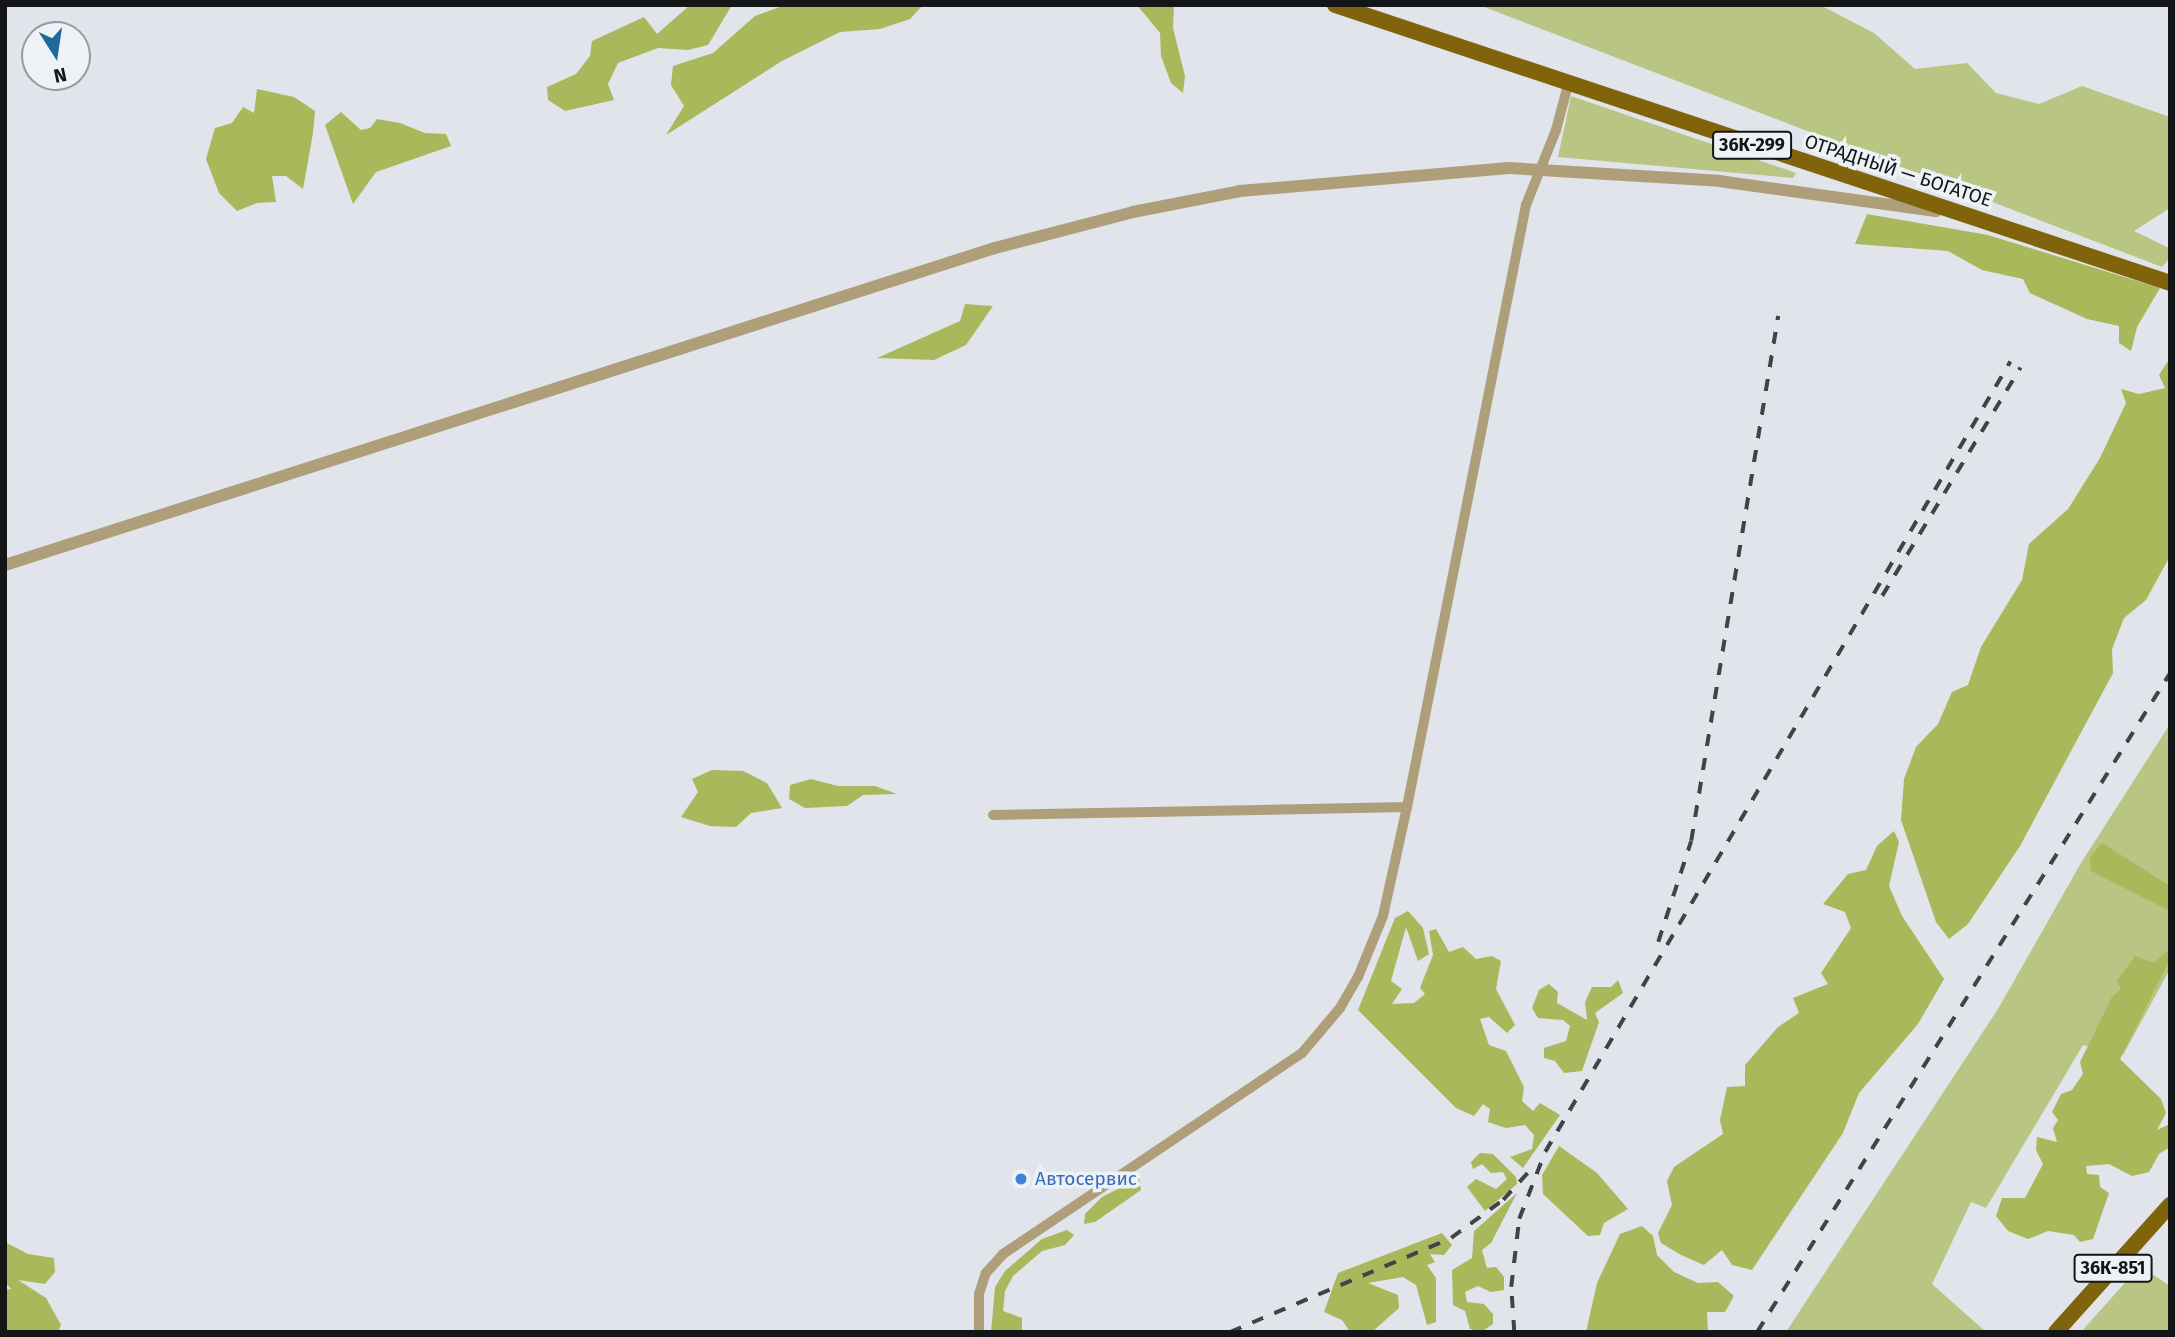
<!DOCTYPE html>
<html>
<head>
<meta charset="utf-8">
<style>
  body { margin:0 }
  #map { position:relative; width:2175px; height:1337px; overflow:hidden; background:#e1e4ea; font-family:"Fira Sans",sans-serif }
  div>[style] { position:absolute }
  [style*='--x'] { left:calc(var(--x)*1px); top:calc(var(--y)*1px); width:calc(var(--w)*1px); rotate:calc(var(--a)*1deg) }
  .green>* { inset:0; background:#b8c583 }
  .forest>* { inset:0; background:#a8b85b }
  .minor>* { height:10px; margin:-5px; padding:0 5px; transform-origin:5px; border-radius:5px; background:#ae9f7a }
  .tertiary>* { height:12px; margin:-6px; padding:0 6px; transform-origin:6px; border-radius:6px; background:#ae9f7a }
  .primary>* { height:16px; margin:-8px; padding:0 8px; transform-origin:8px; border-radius:8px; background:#80640c }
  .rail>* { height:3.5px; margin-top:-1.75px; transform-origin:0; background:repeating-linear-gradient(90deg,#414446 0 12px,transparent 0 24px) }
  .dots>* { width:19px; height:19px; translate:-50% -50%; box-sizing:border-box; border:4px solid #eef2f7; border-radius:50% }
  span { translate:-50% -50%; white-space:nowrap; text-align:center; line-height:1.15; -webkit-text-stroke:7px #eef2f7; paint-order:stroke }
  .shield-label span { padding:2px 5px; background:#eef2f7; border:2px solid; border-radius:5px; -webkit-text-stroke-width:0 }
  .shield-label { font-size:18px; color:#131516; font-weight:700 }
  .street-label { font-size:19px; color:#131516 }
  .shop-label { font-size:19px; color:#366cbe }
  .left { translate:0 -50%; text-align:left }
  .frame { position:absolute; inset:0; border:7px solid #131516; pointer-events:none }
  .north { position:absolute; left:21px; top:21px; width:70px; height:70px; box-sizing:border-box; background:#eef2f7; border:2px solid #969a9d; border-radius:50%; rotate:168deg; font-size:19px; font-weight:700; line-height:28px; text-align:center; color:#131516 }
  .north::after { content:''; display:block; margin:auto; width:24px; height:32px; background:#1f689b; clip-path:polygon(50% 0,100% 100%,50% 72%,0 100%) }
</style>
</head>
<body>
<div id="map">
  <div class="green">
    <div style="clip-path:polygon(1479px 5px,1820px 5px,1874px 33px,1915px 69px,1967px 63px,1996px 93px,2039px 104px,2082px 86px,2170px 117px,2170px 208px,2134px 231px,2169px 248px,2170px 258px,2162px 267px)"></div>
    <div style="clip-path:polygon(1571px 96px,1796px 173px,1793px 178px,1558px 157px)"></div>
    <div style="clip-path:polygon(2170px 724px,2170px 969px,2123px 1055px,2083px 1045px,1986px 1208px,1971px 1202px,1932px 1284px,1986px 1332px,1786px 1332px,1998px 1009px,2081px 863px)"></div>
    <div style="clip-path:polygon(2140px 1266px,2170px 1286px,2170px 1332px,2081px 1332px)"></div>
  </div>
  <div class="forest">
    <div style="clip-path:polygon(690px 5px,732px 5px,708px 45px,688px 50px,658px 48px,618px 63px,608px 84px,614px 100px,565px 111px,548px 100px,547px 87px,576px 74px,590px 56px,592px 41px,644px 17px,657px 34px)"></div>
    <div style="clip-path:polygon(785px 5px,923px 5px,910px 19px,880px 29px,840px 32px,782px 61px,666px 135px,684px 106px,671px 85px,673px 66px,713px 53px,755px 16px)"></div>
    <div style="clip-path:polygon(1137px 5px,1174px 5px,1173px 28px,1185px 76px,1183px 93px,1171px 83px,1161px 56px,1160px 33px)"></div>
    <div style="clip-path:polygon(257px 89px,294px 97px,315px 111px,313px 133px,303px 189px,286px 176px,272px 176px,276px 202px,257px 203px,237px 211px,219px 193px,206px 159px,215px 128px,232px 123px,243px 107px,254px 113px)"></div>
    <div style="clip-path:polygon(341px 112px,361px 130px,370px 128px,377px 119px,400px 123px,425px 133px,446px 134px,451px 146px,376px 172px,353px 204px,325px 125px)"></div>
    <div style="clip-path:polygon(1867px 214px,1988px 235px,2160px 288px,2137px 327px,2131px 351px,2119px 343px,2119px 326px,2087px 319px,2030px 293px,2023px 279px,1982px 270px,1948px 251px,1855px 244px)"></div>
    <div style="clip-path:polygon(965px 304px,993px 306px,966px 345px,934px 360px,877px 358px,960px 321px)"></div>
    <div style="clip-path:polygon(2170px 358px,2170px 556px,2146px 600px,2124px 618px,2112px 649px,2113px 673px,2020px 846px,1968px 924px,1949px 939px,1936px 922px,1901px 820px,1904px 779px,1916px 747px,1938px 724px,1952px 692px,1968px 685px,1981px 647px,2022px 580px,2029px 544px,2068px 509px,2100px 458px,2126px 403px,2121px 389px,2139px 394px,2165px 388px,2159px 375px)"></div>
    <div style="clip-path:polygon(712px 770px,743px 771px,767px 783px,782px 808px,751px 813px,736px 827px,710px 826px,681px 817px,698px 792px,692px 779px)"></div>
    <div style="clip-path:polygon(811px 779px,838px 786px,875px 786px,897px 794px,863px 795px,847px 806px,805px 808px,789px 799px,790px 785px)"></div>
    <div style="clip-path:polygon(1894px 831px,1899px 842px,1889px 886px,1902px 916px,1944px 979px,1918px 1024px,1859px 1093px,1843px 1133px,1752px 1270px,1732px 1265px,1722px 1250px,1704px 1265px,1681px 1255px,1661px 1243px,1658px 1233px,1672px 1205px,1667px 1181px,1674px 1167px,1723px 1134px,1720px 1120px,1727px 1087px,1745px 1086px,1745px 1065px,1778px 1027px,1799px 1013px,1793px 998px,1828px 984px,1821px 973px,1851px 928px,1845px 912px,1823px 904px,1848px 874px,1866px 870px,1877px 846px)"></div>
    <div style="clip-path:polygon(2102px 843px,2170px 886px,2170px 911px,2091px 871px,2090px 857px)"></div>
    <div style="clip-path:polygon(1408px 911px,1423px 928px,1429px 954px,1418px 961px,1406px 927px,1391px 981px,1402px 989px,1392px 1004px,1414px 1003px,1425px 994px,1420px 988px,1433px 955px,1429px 931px,1436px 929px,1449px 952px,1463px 947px,1476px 959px,1492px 956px,1501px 961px,1496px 989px,1515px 1025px,1507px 1033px,1489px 1017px,1480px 1019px,1489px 1045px,1506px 1051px,1524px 1087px,1522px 1101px,1533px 1111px,1540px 1103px,1560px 1115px,1523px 1168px,1510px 1157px,1532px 1149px,1534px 1135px,1525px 1125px,1506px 1128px,1488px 1122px,1490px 1109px,1483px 1104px,1474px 1116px,1456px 1108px,1358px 1010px,1395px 918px)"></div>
    <div style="clip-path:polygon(2170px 949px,2170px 959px,2120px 1059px,2161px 1099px,2166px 1113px,2157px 1130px,2170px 1124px,2170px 1147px,2159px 1154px,2149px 1172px,2132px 1176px,2109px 1164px,2086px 1166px,2087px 1174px,2099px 1175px,2100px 1187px,2109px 1193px,2093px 1239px,2080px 1242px,2074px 1235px,2048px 1231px,2028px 1239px,2008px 1231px,1996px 1216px,2002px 1198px,2025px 1198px,2043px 1164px,2036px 1150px,2037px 1137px,2057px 1142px,2053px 1128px,2058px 1120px,2052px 1112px,2061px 1094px,2072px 1090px,2083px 1074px,2080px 1062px,2112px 997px,2121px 989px,2117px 981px,2135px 956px,2154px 963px)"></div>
    <div style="clip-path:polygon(1618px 980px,1623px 993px,1595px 1013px,1599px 1022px,1582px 1071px,1564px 1073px,1555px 1061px,1544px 1058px,1544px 1048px,1566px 1041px,1570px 1026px,1563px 1020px,1538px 1018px,1532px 1008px,1539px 990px,1549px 984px,1558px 992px,1557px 1003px,1587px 1020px,1585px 1002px,1592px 987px,1611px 987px)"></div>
    <div style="clip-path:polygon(1559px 1146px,1597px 1173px,1628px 1209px,1604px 1223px,1600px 1235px,1588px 1236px,1543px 1194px,1542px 1175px)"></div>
    <div style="clip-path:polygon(1480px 1153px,1493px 1154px,1516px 1177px,1517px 1184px,1485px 1211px,1467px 1187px,1476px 1179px,1496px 1189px,1507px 1179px,1503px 1172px,1491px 1173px,1482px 1164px,1473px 1169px,1471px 1162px)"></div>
    <div style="clip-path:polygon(1139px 1178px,1141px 1190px,1095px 1222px,1084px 1224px,1085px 1214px,1102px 1197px)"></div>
    <div style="clip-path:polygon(1517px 1193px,1491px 1243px,1482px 1250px,1487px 1268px,1496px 1267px,1504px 1277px,1504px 1290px,1491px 1292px,1478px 1286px,1465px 1292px,1467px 1302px,1484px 1304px,1493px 1314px,1493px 1324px,1481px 1332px,1470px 1329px,1465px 1311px,1453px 1305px,1452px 1270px,1472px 1258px,1474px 1231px)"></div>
    <div style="clip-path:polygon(1642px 1226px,1653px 1236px,1657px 1255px,1674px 1272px,1698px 1283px,1718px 1282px,1734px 1296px,1725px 1312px,1707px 1312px,1708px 1332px,1586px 1332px,1597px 1283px,1620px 1234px)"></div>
    <div style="clip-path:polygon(1067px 1230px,1074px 1235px,1065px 1245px,1042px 1251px,1013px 1276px,1005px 1291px,1003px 1311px,1022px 1318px,1022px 1330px,991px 1332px,995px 1287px,1005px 1271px,1042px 1239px)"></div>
    <div style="clip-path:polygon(1442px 1233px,1452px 1245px,1444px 1255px,1430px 1254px,1435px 1262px,1427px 1265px,1436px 1278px,1436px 1322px,1427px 1325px,1416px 1285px,1403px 1277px,1368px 1283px,1398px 1295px,1399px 1308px,1372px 1332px,1350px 1332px,1342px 1320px,1324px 1312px,1338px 1273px)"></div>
    <div style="clip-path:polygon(5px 1242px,28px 1254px,54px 1258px,55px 1272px,45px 1284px,18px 1280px,46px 1298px,61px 1325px,58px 1332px,5px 1332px,5px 1290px,11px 1289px,5px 1282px)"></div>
  </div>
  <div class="minor">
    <div style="--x:993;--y:815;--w:414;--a:-1.1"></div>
    <div style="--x:979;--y:1332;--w:38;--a:-90"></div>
    <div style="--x:979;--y:1294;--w:22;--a:-72"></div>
    <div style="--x:986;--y:1273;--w:25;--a:-48"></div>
    <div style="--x:1003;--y:1254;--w:360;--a:-33.9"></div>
    <div style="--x:1302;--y:1053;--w:59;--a:-49.8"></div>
    <div style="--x:1340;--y:1008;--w:36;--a:-60"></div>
    <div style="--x:1358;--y:977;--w:66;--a:-67.7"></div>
    <div style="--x:1383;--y:916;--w:112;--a:-77.6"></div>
    <div style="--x:1407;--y:807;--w:614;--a:-78.82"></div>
    <div style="--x:1526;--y:205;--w:81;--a:-68.2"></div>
    <div style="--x:1556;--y:130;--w:47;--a:-75.1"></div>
  </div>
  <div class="tertiary">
    <div style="--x:5;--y:565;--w:1040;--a:-17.76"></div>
    <div style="--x:995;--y:248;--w:143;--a:-14.6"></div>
    <div style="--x:1133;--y:212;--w:109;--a:-11.1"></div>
    <div style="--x:1240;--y:191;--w:270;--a:-4.9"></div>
    <div style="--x:1509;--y:168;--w:210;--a:3.5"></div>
    <div style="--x:1719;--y:181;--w:219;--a:7.9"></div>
  </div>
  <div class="primary">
    <div style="--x:1335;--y:5;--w:880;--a:18.41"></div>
    <div style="--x:2056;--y:1332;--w:171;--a:-48.1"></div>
  </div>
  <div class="rail">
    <div style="--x:1882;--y:596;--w:267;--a:-58.8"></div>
    <div style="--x:1658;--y:942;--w:106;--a:-71.9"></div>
    <div style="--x:1691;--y:841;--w:532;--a:-80.59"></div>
    <div style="--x:1230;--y:1332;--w:240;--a:-23"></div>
    <div style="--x:1451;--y:1238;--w:64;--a:-36.2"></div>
    <div style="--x:1503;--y:1200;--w:43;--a:-47.8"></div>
    <div style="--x:1514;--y:1332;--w:45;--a:-93.8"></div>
    <div style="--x:1511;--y:1287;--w:68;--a:-83.3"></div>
    <div style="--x:1519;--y:1219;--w:72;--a:-68.8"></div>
    <div style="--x:1545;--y:1152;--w:917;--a:-59.52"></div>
    <div style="--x:1757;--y:1332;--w:778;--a:-57.92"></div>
  </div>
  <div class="dots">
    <div style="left:1021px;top:1179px;background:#3f7fe0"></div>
  </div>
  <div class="shield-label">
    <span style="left:1752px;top:145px">36К-299</span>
    <span style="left:2113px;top:1268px">36К-851</span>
  </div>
  <div class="street-label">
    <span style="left:1898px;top:171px;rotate:18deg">ОТРАДНЫЙ — БОГАТОЕ</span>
  </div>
  <div class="shop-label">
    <span class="left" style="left:1035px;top:1179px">Автосервис</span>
  </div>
  <div class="frame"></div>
  <div class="north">N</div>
</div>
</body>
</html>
